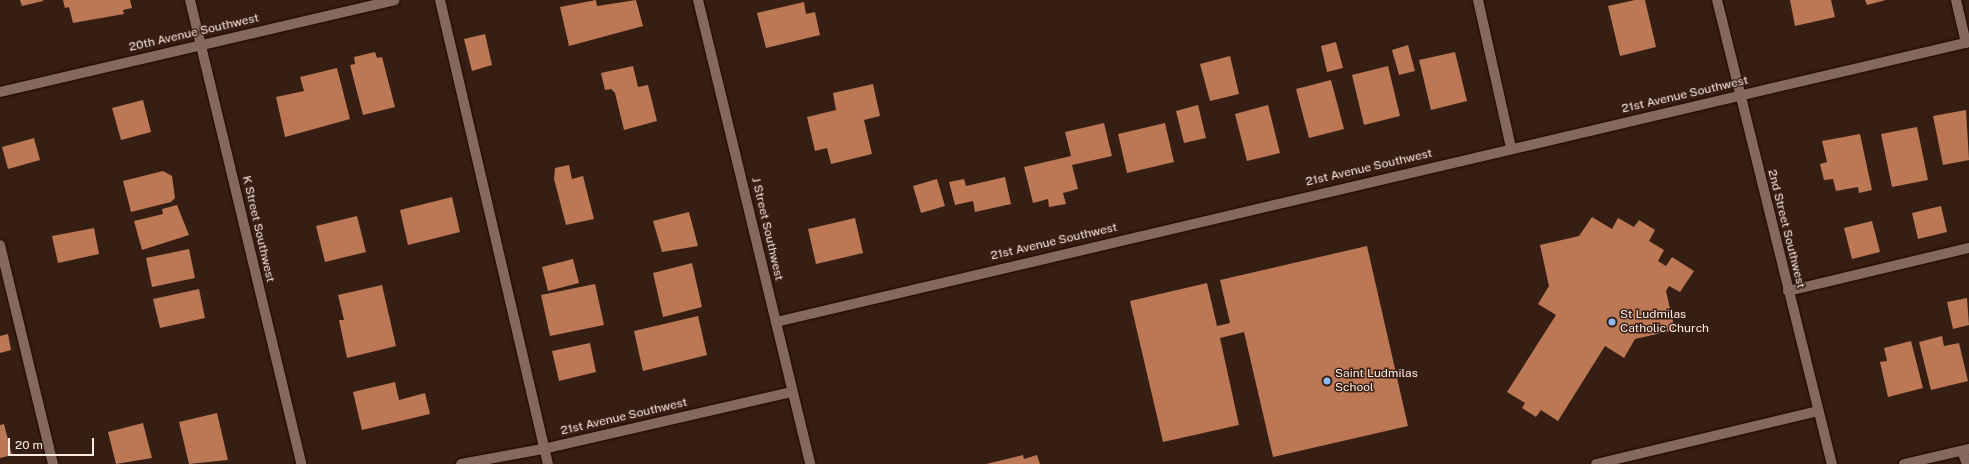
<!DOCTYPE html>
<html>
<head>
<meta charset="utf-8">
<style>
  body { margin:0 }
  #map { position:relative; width:1969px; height:464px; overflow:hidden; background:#361e13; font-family:"Public Sans",sans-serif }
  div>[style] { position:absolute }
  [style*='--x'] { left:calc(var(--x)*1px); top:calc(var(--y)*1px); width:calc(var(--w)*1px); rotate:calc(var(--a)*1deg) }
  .building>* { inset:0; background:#bc7755 }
  .roads { filter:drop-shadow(0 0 1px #1c0801) drop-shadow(0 0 1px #1c0801) }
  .minor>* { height:10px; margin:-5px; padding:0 5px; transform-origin:5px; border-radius:5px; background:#85695c }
  .dots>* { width:11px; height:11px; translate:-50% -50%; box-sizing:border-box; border:2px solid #361e13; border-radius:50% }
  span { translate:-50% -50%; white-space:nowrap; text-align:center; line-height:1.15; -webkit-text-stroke:3px #361e13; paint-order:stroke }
  .street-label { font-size:12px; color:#fdece4 }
  .poi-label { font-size:12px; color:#fdece4 }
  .left { translate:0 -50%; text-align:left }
  .scale { position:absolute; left:8px; top:438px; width:86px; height:18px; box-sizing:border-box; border:2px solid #fdece4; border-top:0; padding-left:5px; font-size:12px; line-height:14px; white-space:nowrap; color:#fdece4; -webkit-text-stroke:3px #361e13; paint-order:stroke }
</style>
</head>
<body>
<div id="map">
  <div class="building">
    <div style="clip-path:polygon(20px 0,43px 0,43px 1px,22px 6px)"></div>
    <div style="clip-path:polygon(63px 0,130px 0,132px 8px,123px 10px,124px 14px,73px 23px,69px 7px,65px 8px)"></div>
    <div style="clip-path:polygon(596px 0,597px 6px,636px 0,643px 26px,569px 46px,560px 7px)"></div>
    <div style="clip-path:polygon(1635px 0,1645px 0,1656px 47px,1620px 56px,1608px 6px)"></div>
    <div style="clip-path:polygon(1790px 0,1831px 0,1835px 17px,1795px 26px)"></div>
    <div style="clip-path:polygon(1865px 0,1886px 0,1867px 5px)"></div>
    <div style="clip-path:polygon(804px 2px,806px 14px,815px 12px,820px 35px,766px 48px,757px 13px)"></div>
    <div style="clip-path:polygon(485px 34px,492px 65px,472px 71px,464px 39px)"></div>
    <div style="clip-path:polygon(1336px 42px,1343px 68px,1327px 72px,1321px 46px)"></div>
    <div style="clip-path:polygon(1408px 45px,1415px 71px,1399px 75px,1392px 50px)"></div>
    <div style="clip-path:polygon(375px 52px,377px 58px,382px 57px,395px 107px,363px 115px,350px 65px,355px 64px,354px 57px)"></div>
    <div style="clip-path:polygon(1455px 52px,1467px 101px,1431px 110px,1419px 60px)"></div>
    <div style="clip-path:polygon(1230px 56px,1239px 94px,1210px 101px,1200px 64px)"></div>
    <div style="clip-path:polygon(633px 66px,638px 87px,648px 85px,657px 121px,624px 130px,615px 93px,611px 89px,605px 90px,601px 73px)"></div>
    <div style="clip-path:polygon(1388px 66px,1400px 116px,1364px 125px,1352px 75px)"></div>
    <div style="clip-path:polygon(337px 68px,350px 119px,285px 137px,276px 97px,304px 91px,300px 77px)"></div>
    <div style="clip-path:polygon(1331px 80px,1344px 129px,1309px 138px,1296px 89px)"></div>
    <div style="clip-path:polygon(873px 84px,880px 116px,864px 120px,872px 154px,831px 164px,827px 148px,815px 151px,807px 117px,836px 110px,833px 93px)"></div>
    <div style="clip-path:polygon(143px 100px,151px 132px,121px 140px,112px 108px)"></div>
    <div style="clip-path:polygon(1198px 105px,1206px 138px,1184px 143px,1176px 111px)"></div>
    <div style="clip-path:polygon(1268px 105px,1280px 153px,1247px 161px,1235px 114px)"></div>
    <div style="clip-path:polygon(1966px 110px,1969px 160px,1943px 165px,1933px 116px)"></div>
    <div style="clip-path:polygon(1104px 123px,1112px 156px,1072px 165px,1078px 189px,1063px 193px,1066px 204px,1049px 207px,1048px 199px,1033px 203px,1024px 167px,1071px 156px,1065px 132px)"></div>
    <div style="clip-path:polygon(1165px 123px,1174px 162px,1127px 173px,1118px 134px)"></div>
    <div style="clip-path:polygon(1917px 127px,1928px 180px,1892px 187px,1881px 134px)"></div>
    <div style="clip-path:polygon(1860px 134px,1872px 190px,1859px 193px,1858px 187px,1836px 191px,1833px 179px,1824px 180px,1820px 164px,1827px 162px,1822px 141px)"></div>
    <div style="clip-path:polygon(34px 138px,40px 160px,8px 169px,2px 147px)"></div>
    <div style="clip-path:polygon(569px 165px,572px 179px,583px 176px,594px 219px,566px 225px,554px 179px,555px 168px)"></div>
    <div style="clip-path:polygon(163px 171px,172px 176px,175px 198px,171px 202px,131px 212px,123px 181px)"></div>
    <div style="clip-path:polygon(1005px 177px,1011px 204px,975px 212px,973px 201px,955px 205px,949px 182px,964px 179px,966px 186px)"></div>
    <div style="clip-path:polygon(937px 179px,945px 206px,921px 213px,913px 186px)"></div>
    <div style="clip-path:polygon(452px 197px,460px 232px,408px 245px,400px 210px)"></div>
    <div style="clip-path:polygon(177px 205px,189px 235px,142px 250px,134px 221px,163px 214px,162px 209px)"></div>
    <div style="clip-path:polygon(1941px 206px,1947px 232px,1918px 239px,1912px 213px)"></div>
    <div style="clip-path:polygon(689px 212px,698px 246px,662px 252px,653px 221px)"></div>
    <div style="clip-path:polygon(357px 216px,366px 252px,325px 262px,316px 226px)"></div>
    <div style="clip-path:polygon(1592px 217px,1612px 229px,1618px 218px,1634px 227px,1639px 220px,1655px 230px,1649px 241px,1664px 250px,1658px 261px,1666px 266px,1672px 257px,1694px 271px,1680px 292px,1669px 286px,1666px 291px,1675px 330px,1635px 339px,1624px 358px,1605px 346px,1558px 421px,1541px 410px,1536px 417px,1522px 408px,1525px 403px,1507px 392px,1556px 315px,1538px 304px,1549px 286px,1540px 245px,1579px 236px)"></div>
    <div style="clip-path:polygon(855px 218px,863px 253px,816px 264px,808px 229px)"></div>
    <div style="clip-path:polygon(1872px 221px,1880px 252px,1852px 259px,1844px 228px)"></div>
    <div style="clip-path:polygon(94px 228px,99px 254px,58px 263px,52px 236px)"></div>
    <div style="clip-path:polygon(1367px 246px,1408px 426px,1273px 457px,1244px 332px,1220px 338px,1239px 425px,1163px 442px,1130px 301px,1207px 283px,1217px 326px,1230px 323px,1220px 280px)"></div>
    <div style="clip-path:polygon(189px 249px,195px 278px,152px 287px,146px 258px)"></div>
    <div style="clip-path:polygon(573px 259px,579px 283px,548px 291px,542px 267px)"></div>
    <div style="clip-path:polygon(692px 263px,702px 307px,663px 317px,653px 273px)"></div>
    <div style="clip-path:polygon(595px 284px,604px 325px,550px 336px,541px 295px)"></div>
    <div style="clip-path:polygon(382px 285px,396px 346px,347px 358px,339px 320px,344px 320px,338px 295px)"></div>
    <div style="clip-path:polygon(199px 289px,205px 318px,160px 328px,153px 299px)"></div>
    <div style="clip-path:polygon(1967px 298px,1969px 325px,1953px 329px,1947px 302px)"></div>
    <div style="clip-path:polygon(698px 316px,707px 355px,643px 371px,634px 331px)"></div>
    <div style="clip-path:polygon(8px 334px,11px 350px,0 353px,0 336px)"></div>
    <div style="clip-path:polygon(1942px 336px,1944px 346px,1959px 343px,1968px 381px,1931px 390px,1919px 342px)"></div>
    <div style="clip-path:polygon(1911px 341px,1923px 388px,1888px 397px,1880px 362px,1887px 361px,1884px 348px)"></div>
    <div style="clip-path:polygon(590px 343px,596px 372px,559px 381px,552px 351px)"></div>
    <div style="clip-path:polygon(395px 382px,399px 400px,425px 393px,430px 414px,362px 430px,353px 392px)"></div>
    <div style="clip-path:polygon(217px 413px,228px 460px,189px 464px,179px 422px)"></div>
    <div style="clip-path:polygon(143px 423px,152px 458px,116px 464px,108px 432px)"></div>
    <div style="clip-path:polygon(4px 424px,12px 455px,0 458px,0 425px)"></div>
    <div style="clip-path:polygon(1023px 455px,1024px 459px,1037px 455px,1040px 464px,986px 464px)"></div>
  </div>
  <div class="roads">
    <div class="minor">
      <div style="--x:190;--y:0;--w:477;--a:76.5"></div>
      <div style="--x:440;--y:0;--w:476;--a:76.9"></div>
      <div style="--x:698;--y:0;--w:477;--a:76.4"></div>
      <div style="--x:1478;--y:0;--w:152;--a:77.4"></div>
      <div style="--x:1717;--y:0;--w:478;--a:76.1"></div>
      <div style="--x:1956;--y:0;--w:44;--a:76.9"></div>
      <div style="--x:0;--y:92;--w:405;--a:-13.1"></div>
      <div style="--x:0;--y:245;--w:225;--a:76.4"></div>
      <div style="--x:1788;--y:291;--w:186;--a:-13.4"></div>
      <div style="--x:776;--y:322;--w:1225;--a:-13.21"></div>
      <div style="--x:1962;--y:451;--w:14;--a:69"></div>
      <div style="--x:461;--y:464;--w:83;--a:-10.4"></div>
      <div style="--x:543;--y:449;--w:255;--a:-12.9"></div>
      <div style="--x:1596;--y:464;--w:228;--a:-13.4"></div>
      <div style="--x:1904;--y:464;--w:67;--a:-13"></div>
    </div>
  </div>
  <div class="dots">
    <div style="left:1612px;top:322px;background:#8abafc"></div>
    <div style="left:1327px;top:381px;background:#8abafc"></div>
  </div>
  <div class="street-label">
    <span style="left:194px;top:33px;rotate:-13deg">20th Avenue Southwest</span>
    <span style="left:1685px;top:95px;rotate:-13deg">21st Avenue Southwest</span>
    <span style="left:1369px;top:168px;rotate:-13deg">21st Avenue Southwest</span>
    <span style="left:258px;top:229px;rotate:77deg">K Street Southwest</span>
    <span style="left:767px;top:229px;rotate:77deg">J Street Southwest</span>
    <span style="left:1786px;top:229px;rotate:76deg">2nd Street Southwest</span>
    <span style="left:1054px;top:242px;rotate:-13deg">21st Avenue Southwest</span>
    <span style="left:624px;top:417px;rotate:-13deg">21st Avenue Southwest</span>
  </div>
  <div class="poi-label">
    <span class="left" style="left:1620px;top:322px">St Ludmilas<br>Catholic Church</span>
    <span class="left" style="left:1335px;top:381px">Saint Ludmilas<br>School</span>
  </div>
  <div class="scale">20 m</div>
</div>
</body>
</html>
